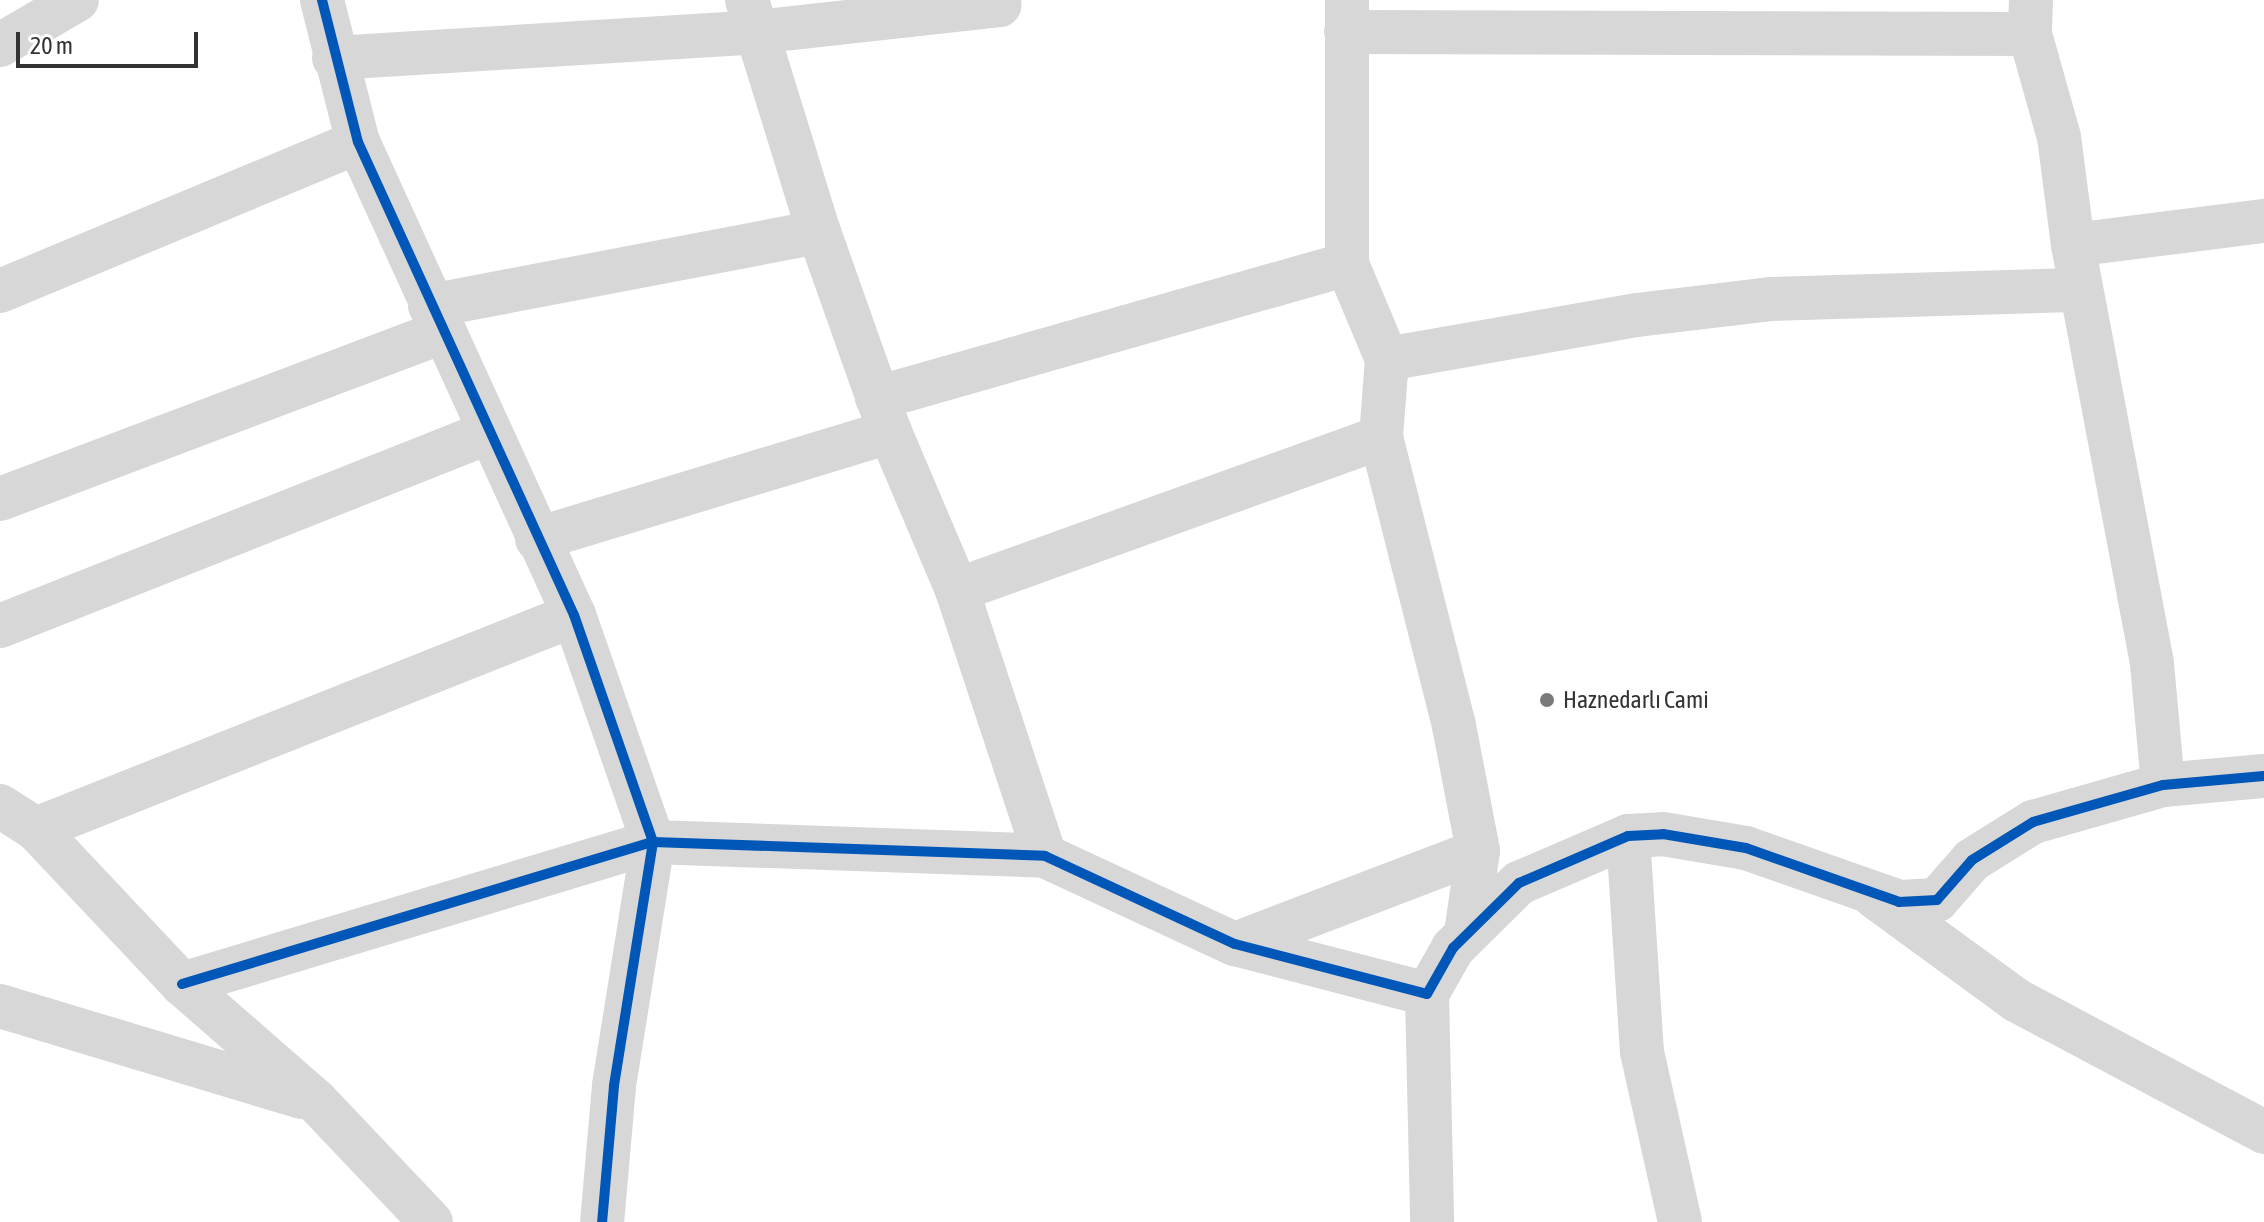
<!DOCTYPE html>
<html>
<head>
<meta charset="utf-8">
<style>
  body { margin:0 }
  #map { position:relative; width:2264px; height:1222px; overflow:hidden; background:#fff; font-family:"Asap Condensed",sans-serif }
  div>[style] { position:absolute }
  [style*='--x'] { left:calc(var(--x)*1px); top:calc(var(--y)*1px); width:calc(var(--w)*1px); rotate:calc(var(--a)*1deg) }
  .minor>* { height:44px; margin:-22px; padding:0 22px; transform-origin:22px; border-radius:22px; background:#d7d7d7 }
  .cycleway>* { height:10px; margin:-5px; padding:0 5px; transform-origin:5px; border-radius:5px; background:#0057b8 }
  .dots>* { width:22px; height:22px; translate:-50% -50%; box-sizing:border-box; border:4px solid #fff; border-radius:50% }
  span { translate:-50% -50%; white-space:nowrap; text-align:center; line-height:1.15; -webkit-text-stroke:8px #fff; paint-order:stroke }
  .poi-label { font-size:24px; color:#333 }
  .left { translate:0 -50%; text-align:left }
  .scale { position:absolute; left:16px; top:32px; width:182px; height:36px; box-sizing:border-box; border:4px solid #333; border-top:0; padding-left:10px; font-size:24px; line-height:28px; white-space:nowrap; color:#333; -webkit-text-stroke:6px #fff; paint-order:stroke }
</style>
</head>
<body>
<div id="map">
  <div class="minor">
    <div style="--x:322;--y:0;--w:146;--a:75.8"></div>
    <div style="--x:358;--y:142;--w:520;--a:65.46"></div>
    <div style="--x:574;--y:615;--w:240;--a:70.8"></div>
    <div style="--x:653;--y:842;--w:247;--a:99.1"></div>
    <div style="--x:614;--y:1086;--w:137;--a:95"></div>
    <div style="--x:747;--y:0;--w:243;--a:72.8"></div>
    <div style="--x:819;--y:232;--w:212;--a:70.5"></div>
    <div style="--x:890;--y:432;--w:172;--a:67"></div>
    <div style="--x:957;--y:590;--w:280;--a:71.7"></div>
    <div style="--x:1347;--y:0;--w:264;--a:90"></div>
    <div style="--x:1347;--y:264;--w:103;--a:67.2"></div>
    <div style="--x:1387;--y:359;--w:78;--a:94.4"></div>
    <div style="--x:1381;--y:437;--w:298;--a:75.8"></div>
    <div style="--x:1454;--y:726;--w:127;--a:79.1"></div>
    <div style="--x:1478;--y:851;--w:83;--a:98.3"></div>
    <div style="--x:2031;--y:0;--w:34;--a:92"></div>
    <div style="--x:2030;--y:34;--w:107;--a:74.3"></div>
    <div style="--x:2059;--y:137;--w:109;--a:82.6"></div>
    <div style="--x:2073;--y:245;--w:426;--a:79.3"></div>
    <div style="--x:2152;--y:664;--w:121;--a:84.8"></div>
    <div style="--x:1346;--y:32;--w:684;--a:0.17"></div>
    <div style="--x:0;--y:45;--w:89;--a:-30.3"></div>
    <div style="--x:334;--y:58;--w:423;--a:-3.5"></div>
    <div style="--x:756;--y:32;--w:245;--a:-6.3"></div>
    <div style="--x:2073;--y:245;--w:193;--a:-7.2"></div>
    <div style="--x:0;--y:291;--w:388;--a:-22.6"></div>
    <div style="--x:430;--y:306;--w:396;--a:-10.8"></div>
    <div style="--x:1387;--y:359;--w:254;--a:-10"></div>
    <div style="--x:1637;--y:315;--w:136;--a:-6.8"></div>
    <div style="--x:1772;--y:299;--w:309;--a:-1.7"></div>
    <div style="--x:877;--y:398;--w:489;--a:-15.9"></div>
    <div style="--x:0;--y:499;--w:470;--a:-20.7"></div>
    <div style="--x:537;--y:539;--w:369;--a:-16.9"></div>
    <div style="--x:957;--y:590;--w:451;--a:-19.8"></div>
    <div style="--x:0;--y:626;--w:524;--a:-21.62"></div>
    <div style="--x:0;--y:806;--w:43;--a:32.6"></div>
    <div style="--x:36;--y:829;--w:213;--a:46.7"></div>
    <div style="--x:182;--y:984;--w:178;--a:41.1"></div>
    <div style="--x:316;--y:1101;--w:167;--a:46.5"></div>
    <div style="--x:36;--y:829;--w:579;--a:-21.69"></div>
    <div style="--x:1628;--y:836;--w:216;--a:86.3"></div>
    <div style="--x:1642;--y:1052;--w:174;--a:77.4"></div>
    <div style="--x:1875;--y:897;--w:175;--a:36.1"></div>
    <div style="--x:2016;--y:1000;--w:281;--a:28"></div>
    <div style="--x:1235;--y:944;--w:260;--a:-20.9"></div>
    <div style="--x:182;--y:984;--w:492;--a:-16.8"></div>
    <div style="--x:653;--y:842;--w:392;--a:2"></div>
    <div style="--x:1045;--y:856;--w:209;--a:24.9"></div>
    <div style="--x:1235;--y:944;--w:198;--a:14.6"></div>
    <div style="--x:1427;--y:994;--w:53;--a:-60.5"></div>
    <div style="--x:1453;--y:948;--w:93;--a:-44.6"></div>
    <div style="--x:1519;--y:883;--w:119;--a:-23.3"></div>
    <div style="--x:1628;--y:836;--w:35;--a:-3"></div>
    <div style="--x:1663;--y:834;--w:84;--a:9.6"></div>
    <div style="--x:1746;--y:848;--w:162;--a:19.4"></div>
    <div style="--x:1899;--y:902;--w:38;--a:-3"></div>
    <div style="--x:1937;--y:900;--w:53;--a:-48.8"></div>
    <div style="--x:1972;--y:860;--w:72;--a:-31.9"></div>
    <div style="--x:2033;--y:822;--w:135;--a:-15.9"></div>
    <div style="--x:2163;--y:785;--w:101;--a:-5.1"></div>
    <div style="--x:1427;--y:994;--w:228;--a:88.7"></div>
    <div style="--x:0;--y:1006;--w:315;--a:16.8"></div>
  </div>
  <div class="cycleway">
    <div style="--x:322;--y:0;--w:146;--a:75.8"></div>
    <div style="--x:358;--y:142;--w:520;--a:65.46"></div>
    <div style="--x:574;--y:615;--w:240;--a:70.8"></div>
    <div style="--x:653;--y:842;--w:247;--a:99.1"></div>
    <div style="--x:614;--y:1086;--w:137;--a:95"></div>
    <div style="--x:182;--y:984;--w:492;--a:-16.8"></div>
    <div style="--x:653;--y:842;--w:392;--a:2"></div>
    <div style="--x:1045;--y:856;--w:209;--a:24.9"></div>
    <div style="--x:1235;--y:944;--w:198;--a:14.6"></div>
    <div style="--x:1427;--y:994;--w:53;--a:-60.5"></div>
    <div style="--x:1453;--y:948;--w:93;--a:-44.6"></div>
    <div style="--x:1519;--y:883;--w:119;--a:-23.3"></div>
    <div style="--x:1628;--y:836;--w:35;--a:-3"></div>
    <div style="--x:1663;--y:834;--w:84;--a:9.6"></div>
    <div style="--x:1746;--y:848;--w:162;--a:19.4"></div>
    <div style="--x:1899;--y:902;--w:38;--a:-3"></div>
    <div style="--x:1937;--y:900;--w:53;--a:-48.8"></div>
    <div style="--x:1972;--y:860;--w:72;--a:-31.9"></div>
    <div style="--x:2033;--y:822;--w:135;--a:-15.9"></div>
    <div style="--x:2163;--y:785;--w:101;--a:-5.1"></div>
  </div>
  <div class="dots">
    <div style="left:1547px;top:700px;background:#7a7a7a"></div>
  </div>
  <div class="poi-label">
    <span class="left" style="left:1563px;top:700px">Haznedarlı Cami</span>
  </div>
  <div class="scale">20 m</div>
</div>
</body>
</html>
